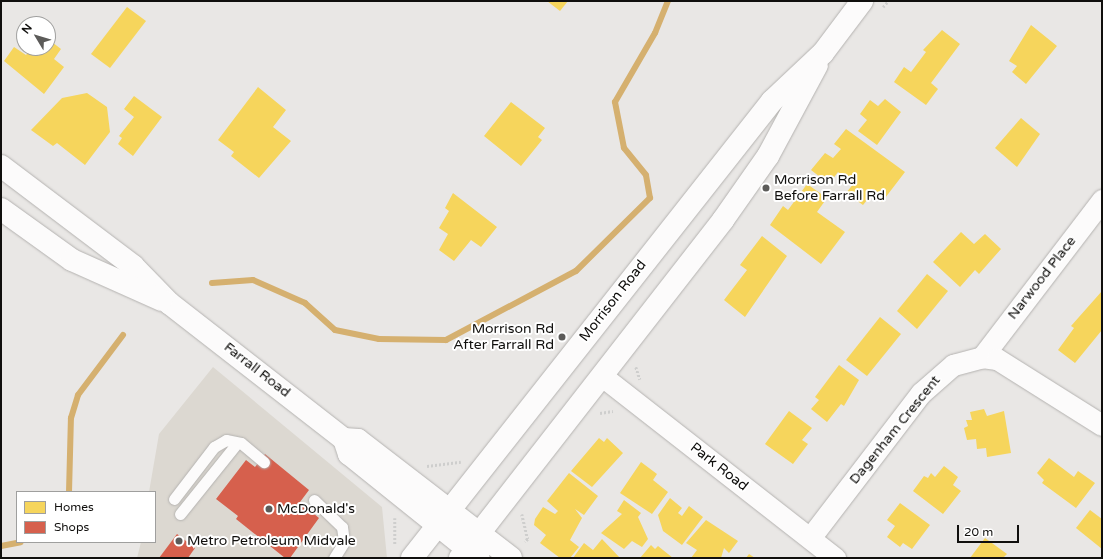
<!DOCTYPE html>
<html>
<head>
<meta charset="utf-8">
<style>
  body { margin:0 }
  #map { position:relative; width:1103px; height:559px; overflow:hidden; background:#e9e7e5; font-family:"Varela Round",sans-serif }
  div>[style] { position:absolute }
  [style*='--x'] { left:calc(var(--x)*1px); top:calc(var(--y)*1px); width:calc(var(--w)*1px); rotate:calc(var(--a)*1deg) }
  .built>* { inset:0; background:#dcd8d1 }
  .homes>* { inset:0; background:#f6d55c }
  .shops>* { inset:0; background:#d6604d }
  .stream>* { height:6px; margin:-3px; padding:0 3px; transform-origin:3px; border-radius:3px; background:#d5b06f }
  .path>* { height:2.5px; margin-top:-1.25px; transform-origin:0; background:repeating-linear-gradient(90deg,#cececd 0 2px,transparent 0 4px) }
  .roads { filter:drop-shadow(0 0 1px #b4b2b0) drop-shadow(0 0 1px #b4b2b0) }
  .lane>* { height:11px; margin:-5.5px; padding:0 5.5px; transform-origin:5.5px; border-radius:5.5px; background:#fcfbfb }
  .street>* { height:21px; margin:-10.5px; padding:0 10.5px; transform-origin:10.5px; border-radius:10.5px; background:#fcfbfb }
  .secondary>* { height:22px; margin:-11px; padding:0 11px; transform-origin:11px; border-radius:11px; background:#fcfbfb }
  .primary>* { height:22px; margin:-11px; padding:0 11px; transform-origin:11px; border-radius:11px; background:#fcfbfb }
  .dots>* { width:11px; height:11px; translate:-50% -50%; box-sizing:border-box; border:2px solid #fff; border-radius:50% }
  span { translate:-50% -50%; white-space:nowrap; text-align:center; line-height:1.15; -webkit-text-stroke:4px #fff; paint-order:stroke }
  .poi-label { font-size:14px; color:#100f0d }
  .left { translate:0 -50%; text-align:left }
  .right { translate:-100% -50%; text-align:right }
  .street-label { font-size:14px; color:#100f0d }
  .frame { position:absolute; inset:0; border:2px solid #100f0d; pointer-events:none }
  .legend { position:absolute; left:16px; top:491px; width:140px; height:52px; box-sizing:border-box; background:#fff; border:1px solid #9f9f9e; margin:0; padding:5px 7px; list-style:none; font-size:12px; color:#100f0d }
  .legend li { display:flex; align-items:center; gap:8px; height:20px }
  .legend b { width:20px; border:1px solid #9f9f9e }
  .north { position:absolute; left:16px; top:16px; width:40px; height:40px; box-sizing:border-box; background:#fff; border:1px solid #9f9f9e; border-radius:50%; rotate:308deg; font-size:11px; font-weight:700; line-height:16px; text-align:center; color:#100f0d }
  .north::after { content:''; display:block; margin:auto; width:14px; height:18px; background:#5c5b59; clip-path:polygon(50% 0,100% 100%,50% 72%,0 100%) }
  .scale { position:absolute; left:957px; top:525px; width:62px; height:18px; box-sizing:border-box; border:2px solid #100f0d; border-top:0; padding-left:5px; font-size:12px; line-height:14px; white-space:nowrap; color:#100f0d; -webkit-text-stroke:3px #fff; paint-order:stroke }
</style>
</head>
<body>
<div id="map">
  <div class="built">
    <div style="clip-path:polygon(213px 367px,382px 507px,387px 558px,137px 558px,141px 542px,155px 542px,155px 492px,149px 492px,159px 434px)"></div>
  </div>
  <div class="homes">
    <div style="clip-path:polygon(547px 1px,568px 1px,560px 11px)"></div>
    <div style="clip-path:polygon(127px 7px,146px 21px,110px 68px,91px 54px)"></div>
    <div style="clip-path:polygon(1031px 25px,1057px 46px,1026px 84px,1012px 72px,1017px 66px,1009px 61px)"></div>
    <div style="clip-path:polygon(942px 30px,960px 44px,931px 83px,938px 89px,926px 105px,894px 82px,904px 67px,911px 72px,926px 52px,923px 50px)"></div>
    <div style="clip-path:polygon(48px 39px,61px 49px,54px 59px,64px 67px,44px 94px,4px 61px,14px 47px,26px 55px,32px 48px,48px 48px)"></div>
    <div style="clip-path:polygon(258px 87px,286px 110px,273px 127px,291px 141px,259px 178px,231px 156px,234px 152px,218px 140px)"></div>
    <div style="clip-path:polygon(87px 93px,107px 107px,110px 132px,85px 165px,57px 143px,53px 146px,31px 130px,62px 98px)"></div>
    <div style="clip-path:polygon(134px 96px,162px 117px,133px 156px,118px 144px,122px 138px,119px 136px,134px 117px,124px 109px)"></div>
    <div style="clip-path:polygon(885px 99px,901px 112px,877px 145px,858px 131px,867px 120px,860px 114px,870px 100px,878px 106px)"></div>
    <div style="clip-path:polygon(511px 102px,545px 128px,538px 137px,542px 140px,521px 166px,484px 136px)"></div>
    <div style="clip-path:polygon(1021px 118px,1040px 134px,1017px 167px,995px 148px)"></div>
    <div style="clip-path:polygon(846px 129px,905px 172px,882px 202px,872px 194px,863px 205px,846px 193px,854px 183px,838px 172px,829px 184px,811px 170px,825px 153px,833px 158px,841px 149px,834px 144px)"></div>
    <div style="clip-path:polygon(807px 184px,827px 198px,817px 212px,845px 232px,821px 264px,770px 225px,783px 206px,788px 210px)"></div>
    <div style="clip-path:polygon(453px 193px,497px 227px,481px 247px,471px 240px,454px 261px,439px 250px,448px 234px,439px 228px,449px 211px,445px 208px)"></div>
    <div style="clip-path:polygon(961px 232px,974px 244px,985px 234px,1001px 249px,979px 274px,975px 270px,960px 287px,933px 262px)"></div>
    <div style="clip-path:polygon(762px 236px,787px 256px,745px 317px,724px 300px,747px 270px,740px 265px)"></div>
    <div style="clip-path:polygon(927px 274px,948px 291px,917px 329px,897px 311px)"></div>
    <div style="clip-path:polygon(1102px 291px,1102px 330px,1075px 363px,1058px 350px,1074px 328px,1071px 326px)"></div>
    <div style="clip-path:polygon(880px 317px,901px 334px,867px 376px,846px 360px)"></div>
    <div style="clip-path:polygon(839px 365px,859px 380px,844px 406px,841px 404px,827px 422px,811px 409px,819px 400px,815px 397px)"></div>
    <div style="clip-path:polygon(984px 409px,987px 416px,1004px 411px,1011px 453px,987px 457px,986px 448px,977px 449px,976px 439px,967px 440px,964px 428px,968px 426px,966px 420px,972px 420px,970px 412px)"></div>
    <div style="clip-path:polygon(789px 411px,812px 428px,802px 440px,808px 444px,793px 464px,765px 444px)"></div>
    <div style="clip-path:polygon(599px 438px,604px 442px,607px 438px,623px 453px,592px 487px,571px 471px)"></div>
    <div style="clip-path:polygon(1049px 458px,1074px 477px,1078px 471px,1095px 483px,1076px 508px,1042px 483px,1044px 480px,1037px 473px)"></div>
    <div style="clip-path:polygon(641px 462px,657px 474px,653px 480px,668px 492px,652px 514px,620px 493px)"></div>
    <div style="clip-path:polygon(944px 466px,958px 477px,953px 485px,961px 491px,943px 514px,913px 491px,924px 476px,928px 478px,931px 473px,935px 477px)"></div>
    <div style="clip-path:polygon(569px 473px,598px 496px,584px 515px,575px 509px,582px 518px,570px 540px,579px 547px,570px 558px,560px 558px,540px 543px,546px 535px,534px 525px,535px 519px,543px 507px,555px 514px,558px 511px,547px 501px)"></div>
    <div style="clip-path:polygon(670px 498px,682px 508px,678px 513px,682px 516px,689px 506px,703px 517px,682px 545px,663px 531px,658px 515px)"></div>
    <div style="clip-path:polygon(624px 500px,641px 513px,638px 517px,648px 539px,642px 547px,632px 541px,624px 549px,601px 533px,622px 514px,617px 511px)"></div>
    <div style="clip-path:polygon(900px 503px,930px 525px,912px 549px,903px 543px,900px 547px,887px 537px,895px 526px,887px 520px)"></div>
    <div style="clip-path:polygon(1090px 510px,1102px 519px,1102px 549px,1076px 528px)"></div>
    <div style="clip-path:polygon(706px 520px,738px 541px,729px 553px,724px 548px,721px 558px,691px 558px,697px 550px,686px 543px)"></div>
    <div style="clip-path:polygon(985px 538px,1007px 554px,1003px 558px,970px 558px)"></div>
    <div style="clip-path:polygon(602px 539px,620px 558px,573px 558px,584px 543px,593px 550px)"></div>
    <div style="clip-path:polygon(651px 545px,655px 549px,658px 546px,673px 558px,640px 558px)"></div>
    <div style="clip-path:polygon(749px 554px,755px 558px,746px 558px)"></div>
  </div>
  <div class="shops">
    <div style="clip-path:polygon(265px 454px,309px 490px,300px 502px,319px 518px,290px 558px,285px 558px,236px 519px,238px 516px,216px 499px,246px 460px,255px 467px)"></div>
    <div style="clip-path:polygon(177px 534px,195px 548px,188px 558px,159px 558px)"></div>
  </div>
  <div class="stream">
    <div style="--x:212;--y:283;--w:41;--a:-4.2"></div>
    <div style="--x:253;--y:280;--w:57;--a:23.9"></div>
    <div style="--x:305;--y:303;--w:40;--a:42"></div>
    <div style="--x:335;--y:330;--w:45;--a:11.6"></div>
    <div style="--x:379;--y:339;--w:67;--a:0.9"></div>
    <div style="--x:446;--y:340;--w:147;--a:-28"></div>
    <div style="--x:576;--y:271;--w:104;--a:-44.6"></div>
    <div style="--x:650;--y:198;--w:23;--a:-100"></div>
    <div style="--x:646;--y:175;--w:35;--a:-129"></div>
    <div style="--x:624;--y:148;--w:47;--a:-101.1"></div>
    <div style="--x:615;--y:102;--w:80;--a:-59.9"></div>
    <div style="--x:655;--y:33;--w:35;--a:-68"></div>
    <div style="--x:69;--y:492;--w:74;--a:-88.5"></div>
    <div style="--x:71;--y:418;--w:24;--a:-73"></div>
    <div style="--x:78;--y:395;--w:75;--a:-53.1"></div>
    <div style="--x:1;--y:546;--w:20;--a:-11"></div>
  </div>
  <div class="path">
    <div style="--x:883;--y:7;--w:8;--a:-50"></div>
    <div style="--x:636;--y:367;--w:13;--a:72"></div>
    <div style="--x:600;--y:413;--w:13;--a:-9"></div>
    <div style="--x:427;--y:466;--w:34;--a:-7"></div>
    <div style="--x:522;--y:514;--w:26;--a:77"></div>
    <div style="--x:528;--y:539;--w:4;--a:135"></div>
    <div style="--x:395;--y:518;--w:27;--a:90"></div>
  </div>
  <div class="roads">
    <div class="lane">
      <div style="--x:174;--y:499;--w:66;--a:-52.4"></div>
      <div style="--x:214;--y:447;--w:14;--a:-30"></div>
      <div style="--x:226;--y:440;--w:15;--a:11"></div>
      <div style="--x:241;--y:443;--w:30;--a:40"></div>
      <div style="--x:314;--y:500;--w:39;--a:44"></div>
      <div style="--x:342;--y:527;--w:15;--a:82"></div>
      <div style="--x:344;--y:542;--w:19;--a:122"></div>
      <div style="--x:180;--y:514;--w:91;--a:-51.2"></div>
    </div>
    <div class="street">
      <div style="--x:982;--y:357;--w:198;--a:-52.6"></div>
      <div style="--x:602;--y:376;--w:296;--a:38"></div>
      <div style="--x:810;--y:538;--w:183;--a:-52.6"></div>
      <div style="--x:921;--y:393;--w:43;--a:-41.2"></div>
      <div style="--x:953;--y:365;--w:30;--a:-15"></div>
      <div style="--x:982;--y:357;--w:15;--a:8"></div>
      <div style="--x:997;--y:359;--w:124;--a:32.2"></div>
    </div>
    <div class="secondary">
      <div style="--x:1;--y:166;--w:166;--a:37.1"></div>
      <div style="--x:133;--y:266;--w:52;--a:45.8"></div>
      <div style="--x:169;--y:303;--w:222;--a:37.9"></div>
      <div style="--x:344;--y:439;--w:14;--a:4"></div>
      <div style="--x:358;--y:440;--w:193;--a:37.6"></div>
      <div style="--x:1;--y:209;--w:87;--a:35.7"></div>
      <div style="--x:72;--y:260;--w:98;--a:24"></div>
      <div style="--x:344;--y:439;--w:16;--a:72"></div>
      <div style="--x:349;--y:454;--w:166;--a:38.7"></div>
    </div>
    <div class="primary">
      <div style="--x:412;--y:558;--w:582;--a:-51.77"></div>
      <div style="--x:772;--y:101;--w:70;--a:-43.3"></div>
      <div style="--x:823;--y:53;--w:65;--a:-53.1"></div>
      <div style="--x:460;--y:558;--w:428;--a:-52.1"></div>
      <div style="--x:723;--y:220;--w:78;--a:-54.9"></div>
      <div style="--x:768;--y:156;--w:103;--a:-61.7"></div>
    </div>
  </div>
  <div class="dots">
    <div style="left:766px;top:188px;background:#5c5b59"></div>
    <div style="left:562px;top:337px;background:#5c5b59"></div>
    <div style="left:269px;top:509px;background:#5c5b59"></div>
    <div style="left:179px;top:541px;background:#5c5b59"></div>
  </div>
  <div class="poi-label">
    <span class="left" style="left:774px;top:188px">Morrison Rd<br>Before Farrall Rd</span>
    <span class="right" style="left:554px;top:337px">Morrison Rd<br>After Farrall Rd</span>
    <span class="left" style="left:277px;top:509px">McDonald's</span>
    <span class="left" style="left:187px;top:541px">Metro Petroleum Midvale</span>
  </div>
  <div class="street-label">
    <span style="left:1042px;top:278px;rotate:-52deg">Narwood Place</span>
    <span style="left:613px;top:301px;rotate:-52deg">Morrison Road</span>
    <span style="left:257px;top:370px;rotate:38deg">Farrall Road</span>
    <span style="left:895px;top:430px;rotate:-51deg">Dagenham Crescent</span>
    <span style="left:719px;top:467px;rotate:38deg">Park Road</span>
  </div>
  <div class="frame"></div>
  <ul class="legend">
  <li><b style="height:11px;background:#f6d55c"></b>Homes</li>
  <li><b style="height:11px;background:#d6604d"></b>Shops</li>
  </ul>
  <div class="north">N</div>
  <div class="scale">20 m</div>
</div>
</body>
</html>
